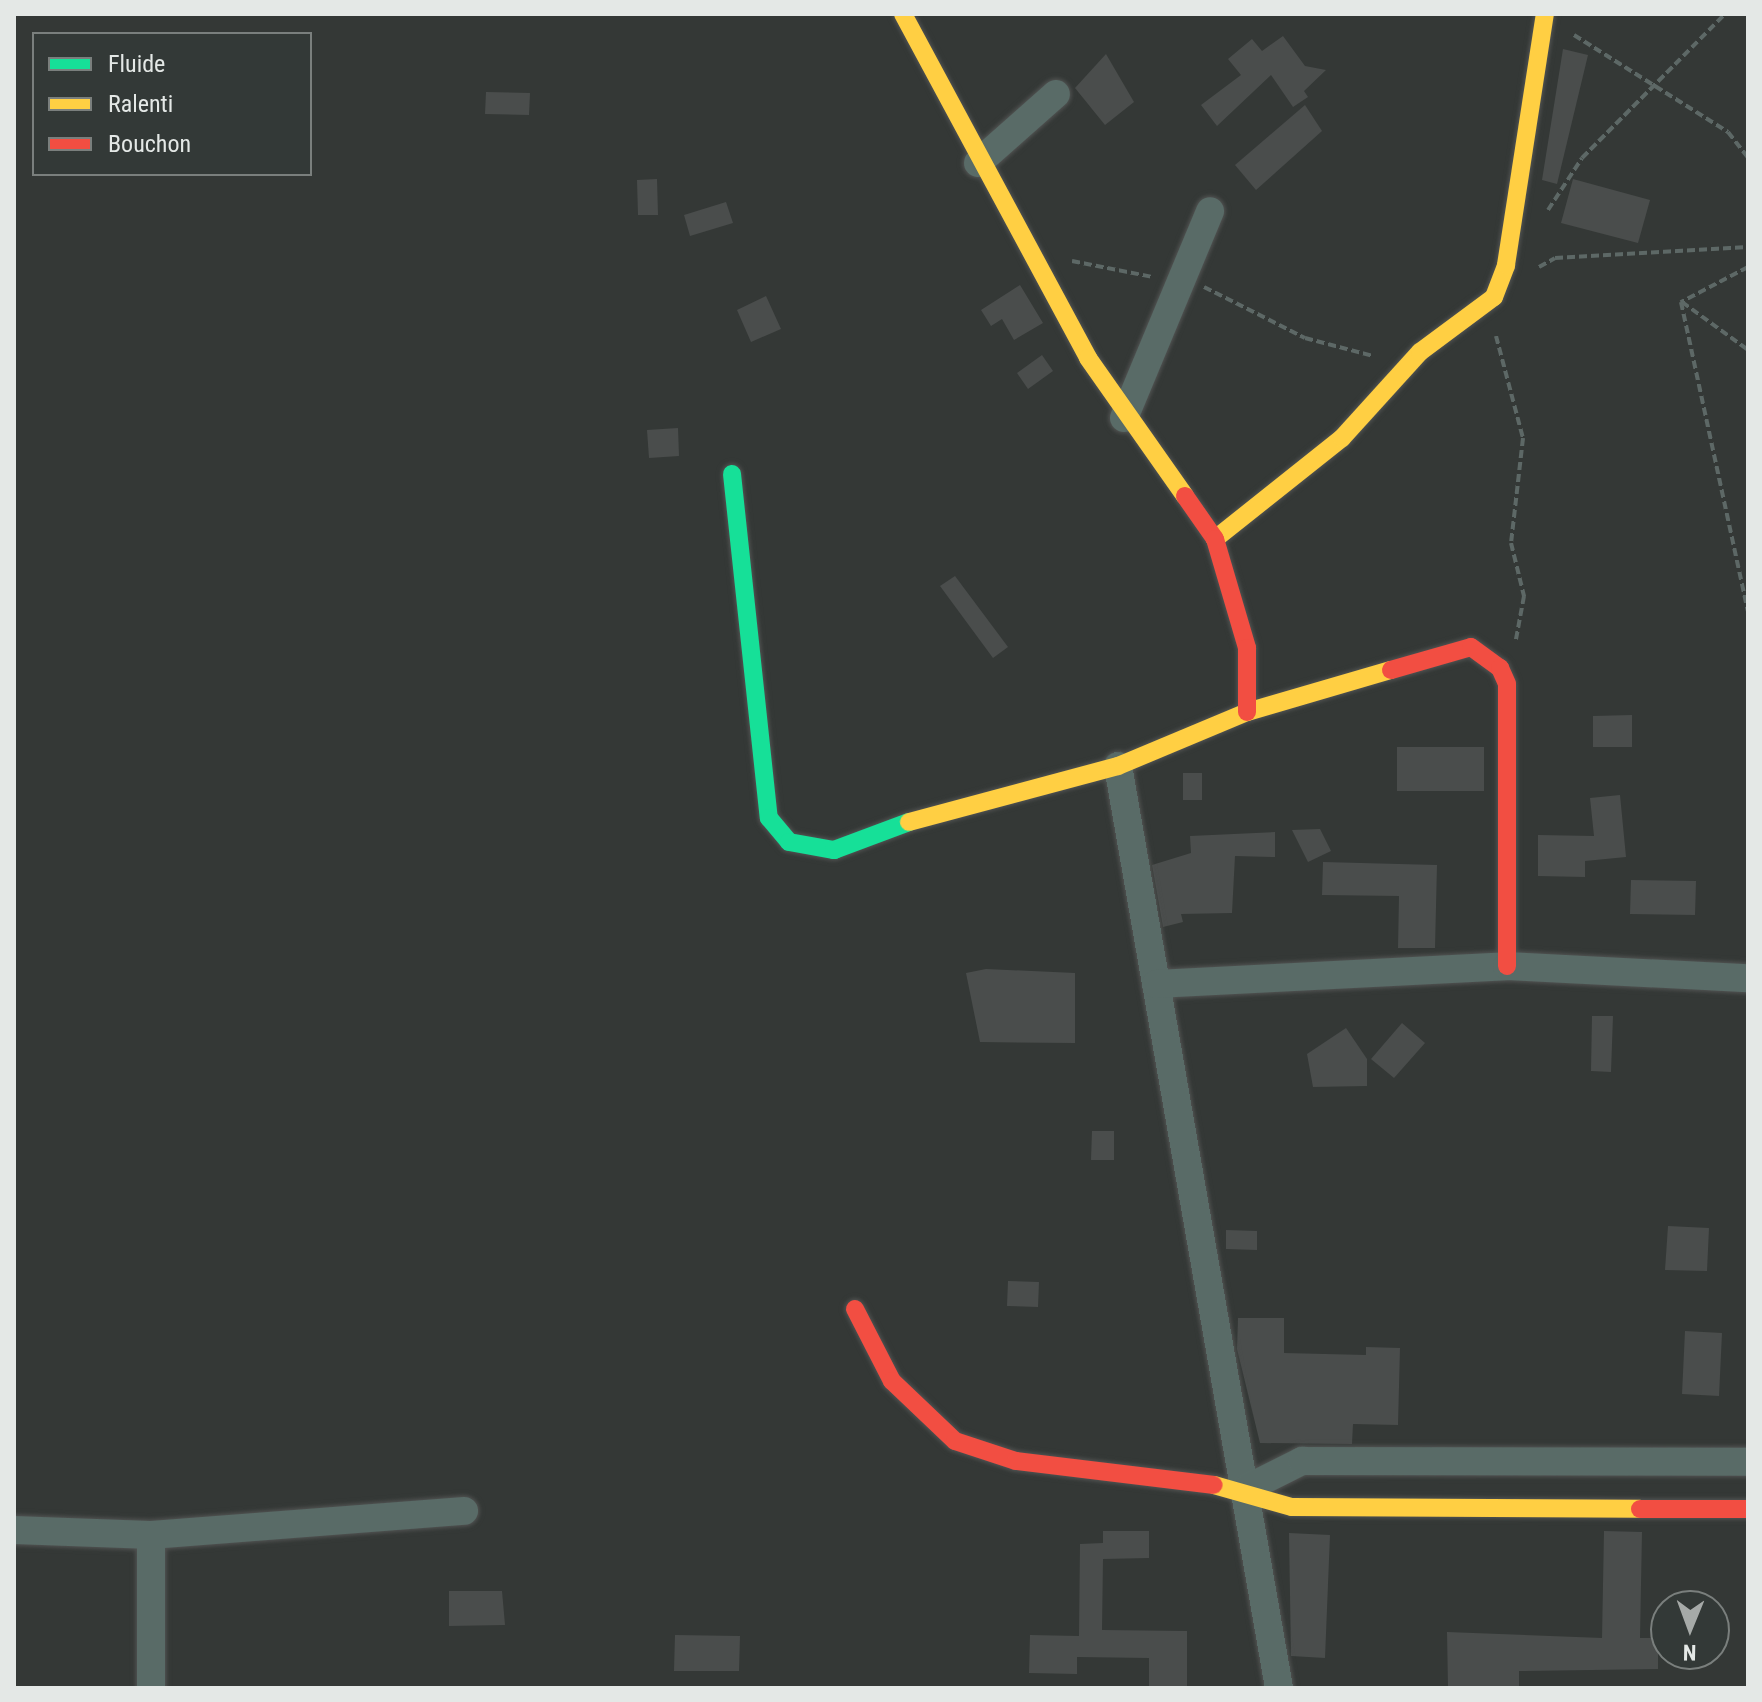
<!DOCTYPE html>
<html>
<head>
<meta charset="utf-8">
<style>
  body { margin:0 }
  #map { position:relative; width:1762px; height:1702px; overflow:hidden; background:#343836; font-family:"Roboto Condensed",sans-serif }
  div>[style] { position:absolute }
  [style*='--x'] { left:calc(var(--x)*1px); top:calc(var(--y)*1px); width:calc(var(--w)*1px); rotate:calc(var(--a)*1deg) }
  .building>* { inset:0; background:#4a4d4c }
  .path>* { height:4px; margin-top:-2px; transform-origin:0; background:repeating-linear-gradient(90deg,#5d6866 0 8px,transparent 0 12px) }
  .roads { filter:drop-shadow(0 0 2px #515352) drop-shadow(0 0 2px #515352) }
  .street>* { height:28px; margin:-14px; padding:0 14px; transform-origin:14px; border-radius:14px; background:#596b67 }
  .fast>* { height:18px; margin:-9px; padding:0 9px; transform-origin:9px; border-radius:9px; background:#16e098 }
  .slow>* { height:18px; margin:-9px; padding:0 9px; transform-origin:9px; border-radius:9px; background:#ffcf43 }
  .jam>* { height:18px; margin:-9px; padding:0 9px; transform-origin:9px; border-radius:9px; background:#f24e42 }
  span { translate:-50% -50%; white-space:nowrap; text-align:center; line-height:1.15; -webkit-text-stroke:6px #333937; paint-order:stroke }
  .frame { position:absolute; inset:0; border:16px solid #e4e8e6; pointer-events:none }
  .legend { position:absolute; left:32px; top:32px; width:280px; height:144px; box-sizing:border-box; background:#333937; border:2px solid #7a7f7d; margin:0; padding:10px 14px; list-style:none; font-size:24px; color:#e4e8e6 }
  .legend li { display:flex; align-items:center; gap:16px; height:40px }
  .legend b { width:40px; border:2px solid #7a7f7d }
  .north { position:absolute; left:1650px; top:1590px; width:80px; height:80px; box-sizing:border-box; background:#333937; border:2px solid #7a7f7d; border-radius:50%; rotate:181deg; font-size:22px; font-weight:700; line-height:32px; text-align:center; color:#e4e8e6 }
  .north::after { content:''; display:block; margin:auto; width:28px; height:36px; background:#a6aaa8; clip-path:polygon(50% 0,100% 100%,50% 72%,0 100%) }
</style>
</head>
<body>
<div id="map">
  <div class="building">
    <div style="clip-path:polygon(1283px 36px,1305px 66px,1326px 70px,1304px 91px,1308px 97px,1293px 107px,1271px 75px,1217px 126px,1201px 105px,1241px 75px,1228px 59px,1252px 39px,1262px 51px)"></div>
    <div style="clip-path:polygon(1563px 49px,1588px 55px,1557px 184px,1542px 180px)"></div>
    <div style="clip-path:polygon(1106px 54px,1134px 102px,1105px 125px,1075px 88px)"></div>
    <div style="clip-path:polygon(486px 92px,530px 93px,529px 115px,485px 114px)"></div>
    <div style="clip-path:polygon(1305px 105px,1322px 131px,1256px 190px,1235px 165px)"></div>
    <div style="clip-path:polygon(657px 179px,658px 215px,638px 215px,637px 180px)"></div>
    <div style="clip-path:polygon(1573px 179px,1650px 200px,1638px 243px,1561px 223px)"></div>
    <div style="clip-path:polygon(726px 202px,733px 223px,690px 236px,684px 215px)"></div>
    <div style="clip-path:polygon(1020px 285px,1043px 323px,1014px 340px,1002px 319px,991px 326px,981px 310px)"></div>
    <div style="clip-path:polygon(766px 296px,781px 329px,751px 342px,737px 310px)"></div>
    <div style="clip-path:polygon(1042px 355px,1053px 371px,1028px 389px,1017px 373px)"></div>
    <div style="clip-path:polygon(678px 428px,679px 456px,649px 458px,647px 430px)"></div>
    <div style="clip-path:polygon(955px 576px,1008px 647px,993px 658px,940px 586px)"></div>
    <div style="clip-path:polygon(1632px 715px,1632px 747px,1593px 747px,1593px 716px)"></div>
    <div style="clip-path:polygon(1397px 747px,1484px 747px,1484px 791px,1397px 791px)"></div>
    <div style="clip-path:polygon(1183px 773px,1202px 773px,1202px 800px,1183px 800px)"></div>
    <div style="clip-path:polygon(1620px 795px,1626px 857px,1585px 861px,1585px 877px,1538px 876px,1538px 835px,1594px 836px,1590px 798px)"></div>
    <div style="clip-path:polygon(1320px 829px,1331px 851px,1308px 862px,1292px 830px)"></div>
    <div style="clip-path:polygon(1275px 832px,1275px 857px,1235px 856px,1232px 913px,1181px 914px,1183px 922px,1163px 927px,1152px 865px,1191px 853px,1190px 836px)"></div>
    <div style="clip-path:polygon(1323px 862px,1437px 865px,1435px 948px,1398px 948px,1399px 896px,1322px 895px)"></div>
    <div style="clip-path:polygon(1631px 880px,1696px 881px,1695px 915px,1630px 914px)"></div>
    <div style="clip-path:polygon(986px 969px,1075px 973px,1075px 1043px,980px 1042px,966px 973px)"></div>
    <div style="clip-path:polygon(1592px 1016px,1613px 1016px,1611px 1072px,1591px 1071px)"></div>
    <div style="clip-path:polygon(1402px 1023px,1425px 1043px,1394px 1078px,1371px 1059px)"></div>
    <div style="clip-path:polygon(1346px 1028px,1367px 1059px,1367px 1086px,1313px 1087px,1307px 1054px)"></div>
    <div style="clip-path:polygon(1092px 1131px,1114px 1131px,1114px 1160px,1091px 1160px)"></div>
    <div style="clip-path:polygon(1668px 1226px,1709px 1228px,1707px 1271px,1665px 1270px)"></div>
    <div style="clip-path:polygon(1226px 1230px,1257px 1231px,1257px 1250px,1226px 1249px)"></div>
    <div style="clip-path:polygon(1008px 1281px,1039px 1282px,1038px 1307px,1007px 1306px)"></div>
    <div style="clip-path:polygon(1238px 1318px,1284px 1318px,1284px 1353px,1366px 1355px,1366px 1347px,1400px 1348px,1398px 1425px,1353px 1424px,1352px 1444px,1260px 1443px,1237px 1349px)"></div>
    <div style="clip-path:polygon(1685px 1331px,1722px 1333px,1719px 1396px,1682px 1394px)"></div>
    <div style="clip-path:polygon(1103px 1531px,1149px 1531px,1149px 1558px,1103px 1559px,1102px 1630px,1187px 1631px,1187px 1688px,1149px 1688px,1149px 1658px,1077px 1657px,1077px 1674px,1029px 1673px,1030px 1635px,1079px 1636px,1080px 1544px,1103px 1543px)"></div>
    <div style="clip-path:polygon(1604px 1531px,1642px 1532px,1640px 1638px,1658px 1638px,1658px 1669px,1519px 1671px,1519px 1688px,1448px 1688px,1447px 1632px,1602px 1638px)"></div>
    <div style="clip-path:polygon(1289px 1533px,1330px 1535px,1325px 1658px,1291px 1656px)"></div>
    <div style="clip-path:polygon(449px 1591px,502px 1591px,505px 1625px,449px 1626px)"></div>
    <div style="clip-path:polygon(675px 1635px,740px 1636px,739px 1671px,674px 1671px)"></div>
  </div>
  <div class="path">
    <div style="--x:1574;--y:35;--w:182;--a:32.2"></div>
    <div style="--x:1728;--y:132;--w:33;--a:52"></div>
    <div style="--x:1548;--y:210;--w:62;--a:-56.8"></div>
    <div style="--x:1582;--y:158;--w:203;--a:-45.2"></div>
    <div style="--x:1072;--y:261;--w:83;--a:11.2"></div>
    <div style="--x:1539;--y:267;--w:18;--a:-29"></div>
    <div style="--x:1555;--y:258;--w:193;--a:-3.3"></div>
    <div style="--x:1748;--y:267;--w:76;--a:152.4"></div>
    <div style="--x:1681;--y:302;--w:316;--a:77.8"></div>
    <div style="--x:1204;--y:287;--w:113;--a:26.8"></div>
    <div style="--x:1305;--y:338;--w:70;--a:14.8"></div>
    <div style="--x:1682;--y:302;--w:82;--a:36"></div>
    <div style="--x:1496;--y:336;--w:106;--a:75.2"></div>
    <div style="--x:1523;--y:438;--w:106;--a:96.5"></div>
    <div style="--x:1511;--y:543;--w:55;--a:76.2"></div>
    <div style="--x:1524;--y:596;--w:44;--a:100.5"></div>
  </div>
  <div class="roads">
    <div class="street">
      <div style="--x:978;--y:163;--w:104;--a:-41.5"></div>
      <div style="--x:1124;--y:418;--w:224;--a:-67.4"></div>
      <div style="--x:1118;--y:766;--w:936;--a:80.09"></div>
      <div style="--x:1156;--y:984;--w:351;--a:-2.9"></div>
      <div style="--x:1507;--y:966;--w:241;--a:2.9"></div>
      <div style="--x:1246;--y:1489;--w:63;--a:-26.6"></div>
      <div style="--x:1302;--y:1461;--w:446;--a:0.1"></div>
      <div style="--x:14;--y:1530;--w:137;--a:2.1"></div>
      <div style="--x:151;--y:1535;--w:314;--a:-4.4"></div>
      <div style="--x:151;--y:1535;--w:153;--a:90"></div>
    </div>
    <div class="fast">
      <div style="--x:732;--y:474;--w:346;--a:83.9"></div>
      <div style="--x:769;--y:818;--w:31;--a:50"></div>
      <div style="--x:789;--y:842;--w:46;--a:10.1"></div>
      <div style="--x:834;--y:850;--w:80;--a:-20.5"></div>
    </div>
    <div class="slow">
      <div style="--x:903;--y:14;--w:391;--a:61.7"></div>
      <div style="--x:1088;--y:358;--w:169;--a:54.9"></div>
      <div style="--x:1215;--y:539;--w:162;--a:-38.5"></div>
      <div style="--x:1342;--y:438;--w:116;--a:-47.8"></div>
      <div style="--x:1420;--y:352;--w:92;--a:-36.6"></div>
      <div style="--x:1494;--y:297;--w:34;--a:-69"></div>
      <div style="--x:1506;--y:265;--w:254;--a:-81.2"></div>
      <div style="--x:909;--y:822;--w:216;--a:-15"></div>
      <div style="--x:1118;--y:766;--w:140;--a:-22.7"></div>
      <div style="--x:1247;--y:712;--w:150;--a:-16.3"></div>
      <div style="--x:1214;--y:1485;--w:81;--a:15.8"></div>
      <div style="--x:1292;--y:1507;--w:348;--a:0.3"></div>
    </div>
    <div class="jam">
      <div style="--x:1185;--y:496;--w:52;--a:55.1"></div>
      <div style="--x:1215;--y:539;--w:114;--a:73.6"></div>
      <div style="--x:1247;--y:648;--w:64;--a:90"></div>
      <div style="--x:1391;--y:670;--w:83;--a:-16"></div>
      <div style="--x:1471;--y:647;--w:36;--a:36"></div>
      <div style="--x:1500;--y:668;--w:17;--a:66"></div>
      <div style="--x:1507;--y:684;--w:282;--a:90"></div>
      <div style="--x:855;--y:1309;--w:81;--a:62.8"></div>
      <div style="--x:892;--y:1381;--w:87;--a:43.6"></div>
      <div style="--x:955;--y:1441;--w:64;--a:18.2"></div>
      <div style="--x:1016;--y:1461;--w:199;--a:6.9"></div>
      <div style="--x:1640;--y:1509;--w:108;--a:0"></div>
    </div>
  </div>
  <div class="frame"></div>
  <ul class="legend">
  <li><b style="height:10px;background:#16e098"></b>Fluide</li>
  <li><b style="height:10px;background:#ffcf43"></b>Ralenti</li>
  <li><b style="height:10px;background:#f24e42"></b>Bouchon</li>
  </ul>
  <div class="north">N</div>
</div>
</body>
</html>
